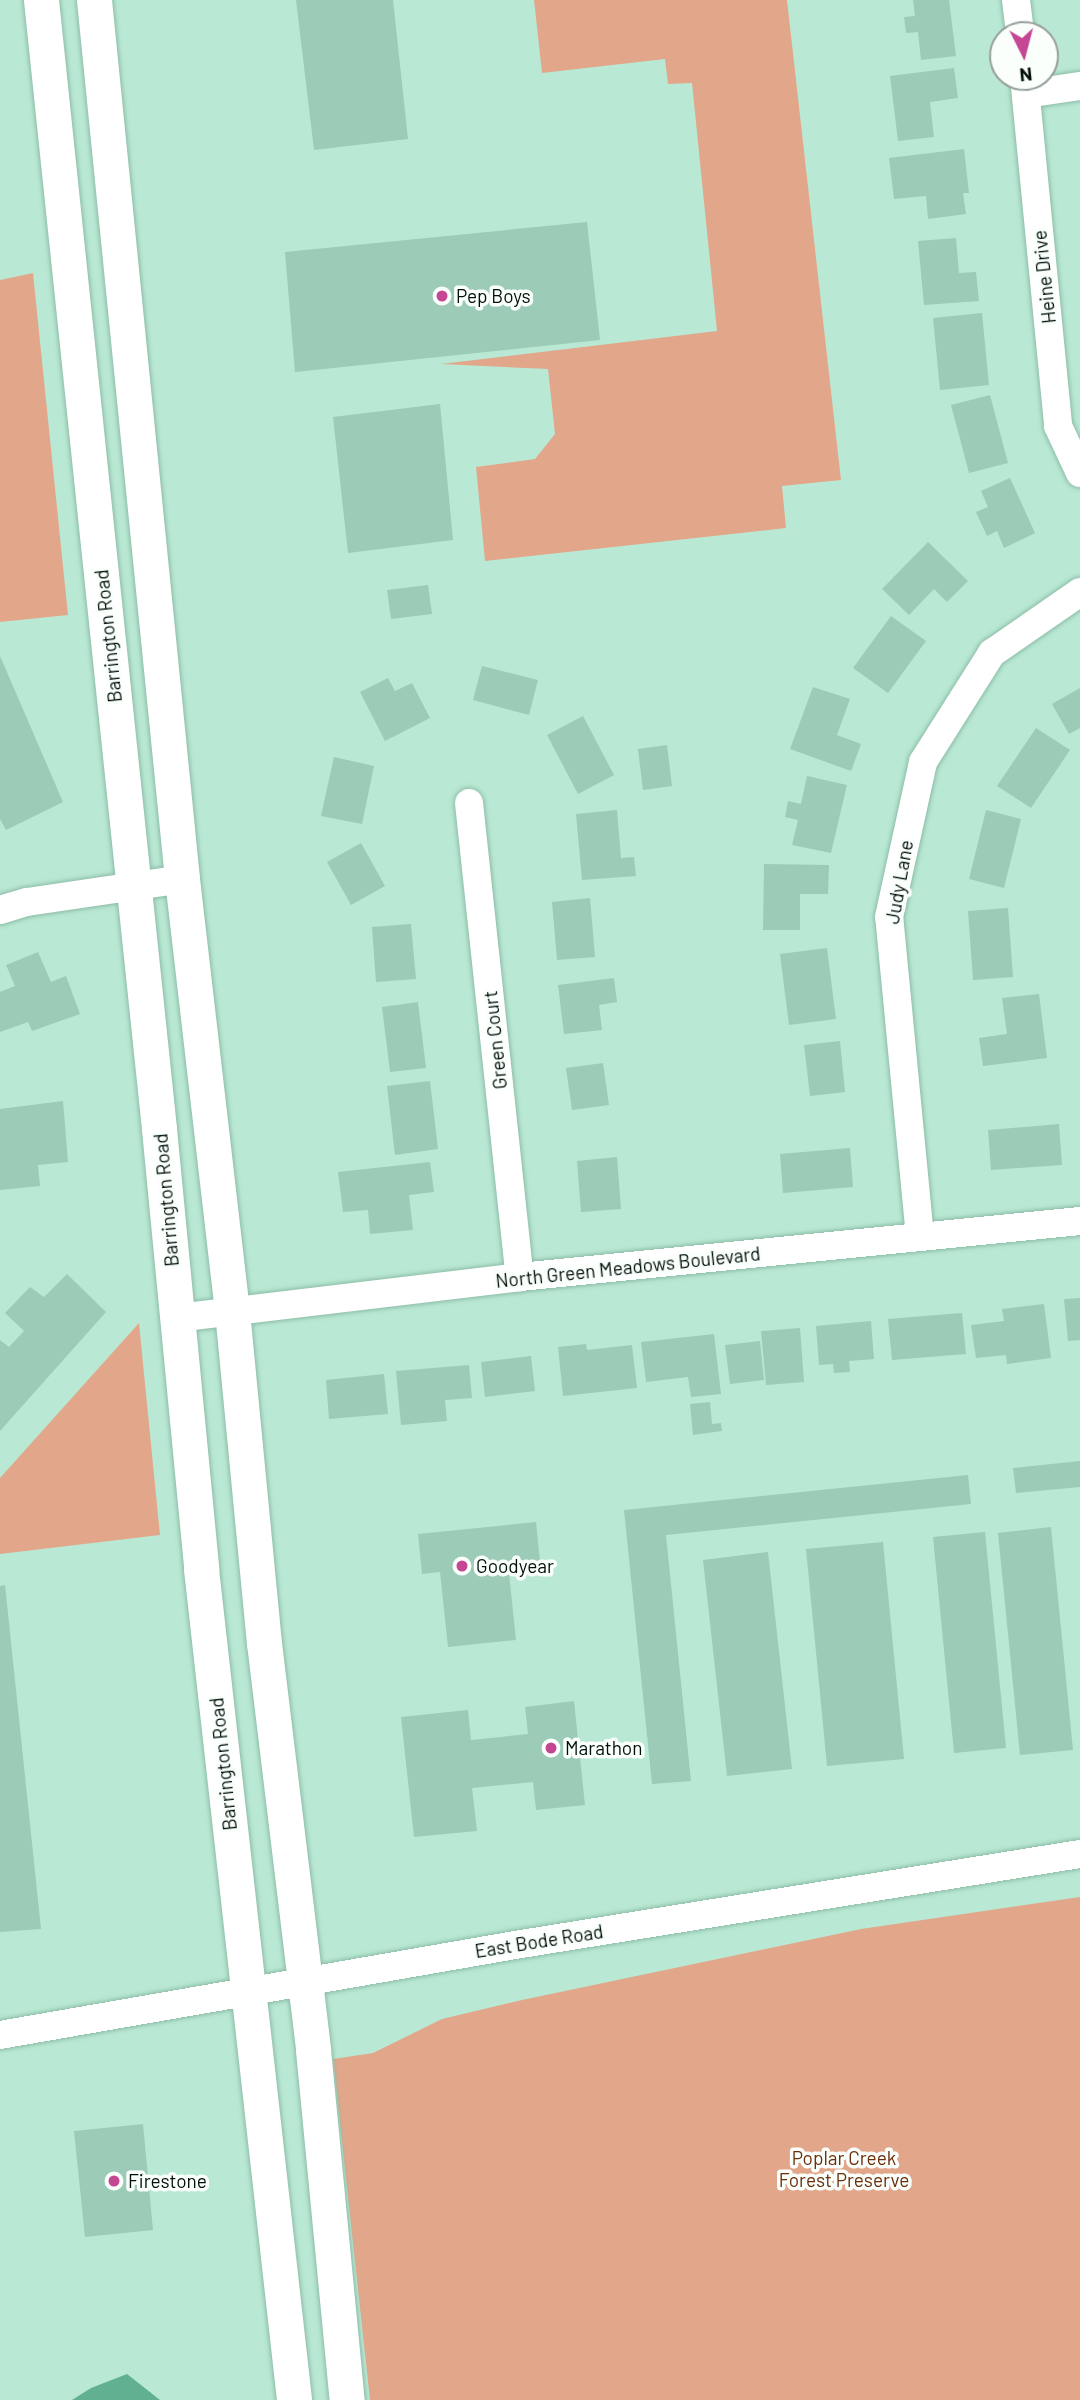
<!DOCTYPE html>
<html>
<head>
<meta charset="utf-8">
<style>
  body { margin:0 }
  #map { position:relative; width:1080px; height:2400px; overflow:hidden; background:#b9e9d4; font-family:Barlow,sans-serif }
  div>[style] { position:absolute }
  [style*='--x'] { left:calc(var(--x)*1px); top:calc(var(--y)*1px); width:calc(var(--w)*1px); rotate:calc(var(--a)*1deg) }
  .green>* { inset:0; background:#e2a78b }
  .water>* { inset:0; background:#61b091 }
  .building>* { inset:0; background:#9ccbb7 }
  .roads { filter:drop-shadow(0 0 2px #8dbca7) drop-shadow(0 0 2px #8dbca7) }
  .minor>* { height:28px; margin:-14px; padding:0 14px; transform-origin:14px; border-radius:14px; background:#fff }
  .major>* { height:35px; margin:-17.5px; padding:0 17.5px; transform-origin:17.5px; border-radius:17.5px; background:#fff }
  .dots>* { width:19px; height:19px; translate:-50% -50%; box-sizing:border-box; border:4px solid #fafffc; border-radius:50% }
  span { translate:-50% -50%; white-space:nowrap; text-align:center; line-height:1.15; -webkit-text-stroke:7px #fafffc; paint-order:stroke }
  .street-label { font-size:19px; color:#01100a }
  .poi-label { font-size:19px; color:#01100a }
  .left { translate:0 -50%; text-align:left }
  .park-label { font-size:19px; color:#6a2e0a }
  .north { position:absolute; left:989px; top:21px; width:70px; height:70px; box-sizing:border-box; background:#fafffc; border:2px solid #969f9b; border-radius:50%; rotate:174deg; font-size:19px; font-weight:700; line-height:28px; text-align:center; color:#01100a }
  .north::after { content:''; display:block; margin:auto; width:24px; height:32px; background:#c54693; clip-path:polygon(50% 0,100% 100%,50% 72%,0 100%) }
</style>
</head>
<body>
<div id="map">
  <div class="green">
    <div style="clip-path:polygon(534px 0,787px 0,841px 480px,782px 486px,786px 528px,485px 561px,476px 467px,535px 459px,555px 434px,548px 369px,441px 364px,717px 331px,692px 83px,668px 84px,665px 59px,542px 73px)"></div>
    <div style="clip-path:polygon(33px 273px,68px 615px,0 622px,0 280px)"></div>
    <div style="clip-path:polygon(139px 1323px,160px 1535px,0 1554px,0 1478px)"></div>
    <div style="clip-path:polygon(1080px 1897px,1080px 2400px,370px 2400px,333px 2059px,373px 2053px,442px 2019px,522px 2000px,861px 1929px)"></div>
  </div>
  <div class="water">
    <div style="clip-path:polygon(127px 2374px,160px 2400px,72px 2400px,91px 2388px)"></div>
  </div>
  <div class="building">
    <div style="clip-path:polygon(296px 0,393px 0,408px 139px,314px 150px)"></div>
    <div style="clip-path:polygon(913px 0,949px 0,956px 56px,921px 60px,918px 32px,906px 33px,904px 17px,915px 16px)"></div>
    <div style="clip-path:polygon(954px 68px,958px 98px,930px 102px,934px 137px,898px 141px,890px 76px)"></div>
    <div style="clip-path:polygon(964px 149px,969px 193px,963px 193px,966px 214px,928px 219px,926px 196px,894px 199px,889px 158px)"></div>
    <div style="clip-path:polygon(587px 222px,600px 340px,295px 372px,285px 252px)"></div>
    <div style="clip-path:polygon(956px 238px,959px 273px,976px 272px,979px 301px,924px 305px,918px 241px)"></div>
    <div style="clip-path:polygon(982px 313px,989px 385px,940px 390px,933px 318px)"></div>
    <div style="clip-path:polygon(990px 395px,1008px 463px,969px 473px,951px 405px)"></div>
    <div style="clip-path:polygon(440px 404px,453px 540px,348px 553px,333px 417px)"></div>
    <div style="clip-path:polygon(1010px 478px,1035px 533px,1004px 548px,997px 531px,987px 536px,976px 512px,988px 507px,981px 491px)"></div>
    <div style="clip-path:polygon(928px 542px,968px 581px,947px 602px,934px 589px,909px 615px,882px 589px)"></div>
    <div style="clip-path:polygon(428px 585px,432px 614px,391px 619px,387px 590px)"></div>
    <div style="clip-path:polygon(891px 616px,926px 641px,888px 693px,853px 668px)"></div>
    <div style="clip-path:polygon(0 656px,63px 802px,6px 830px,0 819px)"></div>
    <div style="clip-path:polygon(482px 666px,538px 680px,529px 715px,473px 700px)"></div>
    <div style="clip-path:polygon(388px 678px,395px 691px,412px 683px,430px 718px,385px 741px,360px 692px)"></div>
    <div style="clip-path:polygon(813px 687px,850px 699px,837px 735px,861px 744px,851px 771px,790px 749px)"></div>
    <div style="clip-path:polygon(1080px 688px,1080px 728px,1069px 734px,1052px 704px)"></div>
    <div style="clip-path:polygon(583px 716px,614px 775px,578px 794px,547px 735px)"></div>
    <div style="clip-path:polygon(1036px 728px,1070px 750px,1031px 808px,997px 786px)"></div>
    <div style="clip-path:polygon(667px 745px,672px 786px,643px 790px,638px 749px)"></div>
    <div style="clip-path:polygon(334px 757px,374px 766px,362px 824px,321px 816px)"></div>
    <div style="clip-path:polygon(807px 776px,847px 785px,831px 853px,792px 845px,798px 820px,785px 817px,788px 801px,801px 804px)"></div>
    <div style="clip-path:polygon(617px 810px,621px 858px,634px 857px,636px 876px,582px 880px,576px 814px)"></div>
    <div style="clip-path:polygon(986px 810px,1021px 819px,1004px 888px,969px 879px)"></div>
    <div style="clip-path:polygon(361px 843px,385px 886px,351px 905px,327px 862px)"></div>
    <div style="clip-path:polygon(764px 864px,829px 865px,828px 894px,800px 894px,800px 930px,763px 930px)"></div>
    <div style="clip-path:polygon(590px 898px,595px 957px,557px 960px,552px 902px)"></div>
    <div style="clip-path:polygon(1008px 908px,1013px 977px,973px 980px,968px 911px)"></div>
    <div style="clip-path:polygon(411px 924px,416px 979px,376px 982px,372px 927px)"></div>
    <div style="clip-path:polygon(827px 948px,836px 1019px,789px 1025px,780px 954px)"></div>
    <div style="clip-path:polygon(38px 952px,51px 982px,66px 976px,80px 1014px,32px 1031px,28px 1022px,0 1032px,0 992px,15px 986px,6px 965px)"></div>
    <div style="clip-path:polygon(614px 978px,617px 1002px,599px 1005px,602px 1030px,564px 1034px,558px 985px)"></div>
    <div style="clip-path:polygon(1039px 994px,1047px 1058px,983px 1066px,979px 1038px,1007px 1034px,1002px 998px)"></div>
    <div style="clip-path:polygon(418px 1002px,426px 1068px,390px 1072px,382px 1007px)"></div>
    <div style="clip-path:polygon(840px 1041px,845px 1092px,810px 1096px,804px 1045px)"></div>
    <div style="clip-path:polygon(603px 1063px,609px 1105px,572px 1110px,566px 1068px)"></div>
    <div style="clip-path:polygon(430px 1081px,438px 1149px,395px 1155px,387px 1086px)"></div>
    <div style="clip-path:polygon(63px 1101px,68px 1162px,38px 1165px,40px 1186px,0 1190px,0 1109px)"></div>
    <div style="clip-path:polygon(1059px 1124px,1062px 1165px,991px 1170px,988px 1130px)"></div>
    <div style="clip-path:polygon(850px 1148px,853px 1187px,783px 1193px,780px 1154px)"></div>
    <div style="clip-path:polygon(617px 1157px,621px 1209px,581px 1212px,577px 1161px)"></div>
    <div style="clip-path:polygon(430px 1162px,434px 1192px,409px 1195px,413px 1230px,370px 1234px,368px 1210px,343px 1212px,338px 1172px)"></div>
    <div style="clip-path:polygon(67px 1274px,106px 1312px,0 1431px,0 1340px,9px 1347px,24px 1331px,5px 1313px,30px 1287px,44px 1297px)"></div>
    <div style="clip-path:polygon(1080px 1298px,1080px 1340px,1068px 1341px,1064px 1299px)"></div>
    <div style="clip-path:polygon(1044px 1304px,1051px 1358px,1007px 1364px,1006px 1355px,976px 1358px,971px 1325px,1004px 1321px,1002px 1309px)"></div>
    <div style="clip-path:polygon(962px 1313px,966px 1354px,892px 1360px,888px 1319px)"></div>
    <div style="clip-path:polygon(871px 1321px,874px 1359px,849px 1361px,850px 1372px,834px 1373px,833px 1364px,819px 1365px,816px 1326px)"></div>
    <div style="clip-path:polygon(800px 1328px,804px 1382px,766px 1385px,761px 1331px)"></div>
    <div style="clip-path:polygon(714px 1334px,721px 1394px,691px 1397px,688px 1377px,646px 1382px,641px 1342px)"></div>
    <div style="clip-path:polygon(760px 1341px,764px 1380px,730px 1384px,725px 1345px)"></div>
    <div style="clip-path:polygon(586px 1344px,587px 1350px,632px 1345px,637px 1388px,563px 1396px,558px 1347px)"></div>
    <div style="clip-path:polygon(531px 1356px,535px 1391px,485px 1397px,481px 1362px)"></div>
    <div style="clip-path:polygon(469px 1365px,472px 1398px,445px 1400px,447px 1421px,401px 1425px,396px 1371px)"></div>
    <div style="clip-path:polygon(384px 1374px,388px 1414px,329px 1419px,326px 1380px)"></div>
    <div style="clip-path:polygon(710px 1402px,712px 1424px,721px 1423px,722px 1431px,693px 1435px,690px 1404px)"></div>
    <div style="clip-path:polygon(1080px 1461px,1080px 1487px,1016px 1493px,1013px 1468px)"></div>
    <div style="clip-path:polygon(968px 1475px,971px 1504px,666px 1535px,691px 1781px,652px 1784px,624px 1510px)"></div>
    <div style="clip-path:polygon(536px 1522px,540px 1561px,508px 1564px,516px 1640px,448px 1647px,440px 1572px,422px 1574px,418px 1534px)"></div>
    <div style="clip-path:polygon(1051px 1527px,1073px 1750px,1020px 1755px,998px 1533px)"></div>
    <div style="clip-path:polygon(985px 1532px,1006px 1748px,954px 1753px,933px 1537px)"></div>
    <div style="clip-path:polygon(883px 1542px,904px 1759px,827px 1766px,806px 1549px)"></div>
    <div style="clip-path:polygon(768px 1552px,792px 1769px,727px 1776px,703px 1560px)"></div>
    <div style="clip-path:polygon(5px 1585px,41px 1929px,0 1932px,0 1586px)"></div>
    <div style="clip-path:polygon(574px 1701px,585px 1805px,536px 1810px,533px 1782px,472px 1788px,477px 1831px,414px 1837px,401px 1717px,468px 1710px,471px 1740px,528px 1734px,525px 1707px)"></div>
    <div style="clip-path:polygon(143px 2124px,153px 2230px,85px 2237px,74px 2131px)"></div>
  </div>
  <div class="roads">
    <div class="minor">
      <div style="--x:1016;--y:0;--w:35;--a:83"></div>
      <div style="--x:1024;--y:77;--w:351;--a:84.4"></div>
      <div style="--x:1058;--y:426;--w:52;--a:64.9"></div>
      <div style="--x:1026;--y:94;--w:55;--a:-8.4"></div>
      <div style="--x:469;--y:803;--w:477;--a:83.9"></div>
      <div style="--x:0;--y:910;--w:28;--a:-17"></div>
      <div style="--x:27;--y:902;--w:157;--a:-8.4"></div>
      <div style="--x:920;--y:1237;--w:321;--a:-95.5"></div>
      <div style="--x:889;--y:917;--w:159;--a:-77.6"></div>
      <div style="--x:923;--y:762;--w:129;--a:-57.7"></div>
      <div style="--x:992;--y:653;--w:107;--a:-34.7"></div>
      <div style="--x:177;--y:1318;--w:345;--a:-6.8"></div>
      <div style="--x:520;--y:1277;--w:563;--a:-5.71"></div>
      <div style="--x:0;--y:2035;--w:523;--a:-9.91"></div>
      <div style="--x:515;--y:1945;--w:572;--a:-9.15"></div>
    </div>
    <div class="major">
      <div style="--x:41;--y:0;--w:1135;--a:84.03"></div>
      <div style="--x:159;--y:1129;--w:442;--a:84.5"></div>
      <div style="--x:201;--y:1569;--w:836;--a:83.61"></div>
      <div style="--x:94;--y:0;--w:883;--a:84.28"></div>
      <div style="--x:182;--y:879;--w:435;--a:83.4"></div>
      <div style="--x:232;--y:1311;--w:334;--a:84.5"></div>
      <div style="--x:264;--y:1643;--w:410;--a:83.1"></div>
      <div style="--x:313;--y:2050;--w:352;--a:84.5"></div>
    </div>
  </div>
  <div class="dots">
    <div style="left:442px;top:296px;background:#c54693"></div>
    <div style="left:462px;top:1566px;background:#c54693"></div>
    <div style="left:551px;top:1748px;background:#c54693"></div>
    <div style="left:114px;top:2181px;background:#c54693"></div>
  </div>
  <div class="street-label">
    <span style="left:1044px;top:277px;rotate:-96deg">Heine Drive</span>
    <span style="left:108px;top:636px;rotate:-96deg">Barrington Road</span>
    <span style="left:899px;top:882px;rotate:-80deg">Judy Lane</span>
    <span style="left:495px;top:1040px;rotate:-96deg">Green Court</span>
    <span style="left:166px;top:1200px;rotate:-95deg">Barrington Road</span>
    <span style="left:628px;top:1267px;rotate:-6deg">North Green Meadows Boulevard</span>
    <span style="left:223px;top:1764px;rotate:-96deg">Barrington Road</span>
    <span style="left:539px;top:1941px;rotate:-9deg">East Bode Road</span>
  </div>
  <div class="poi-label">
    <span class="left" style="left:456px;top:296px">Pep Boys</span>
    <span class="left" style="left:476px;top:1566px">Goodyear</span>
    <span class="left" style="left:565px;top:1748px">Marathon</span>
    <span class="left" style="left:128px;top:2181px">Firestone</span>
  </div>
  <div class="park-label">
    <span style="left:844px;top:2169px">Poplar Creek<br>Forest Preserve</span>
  </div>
  <div class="north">N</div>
</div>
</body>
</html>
